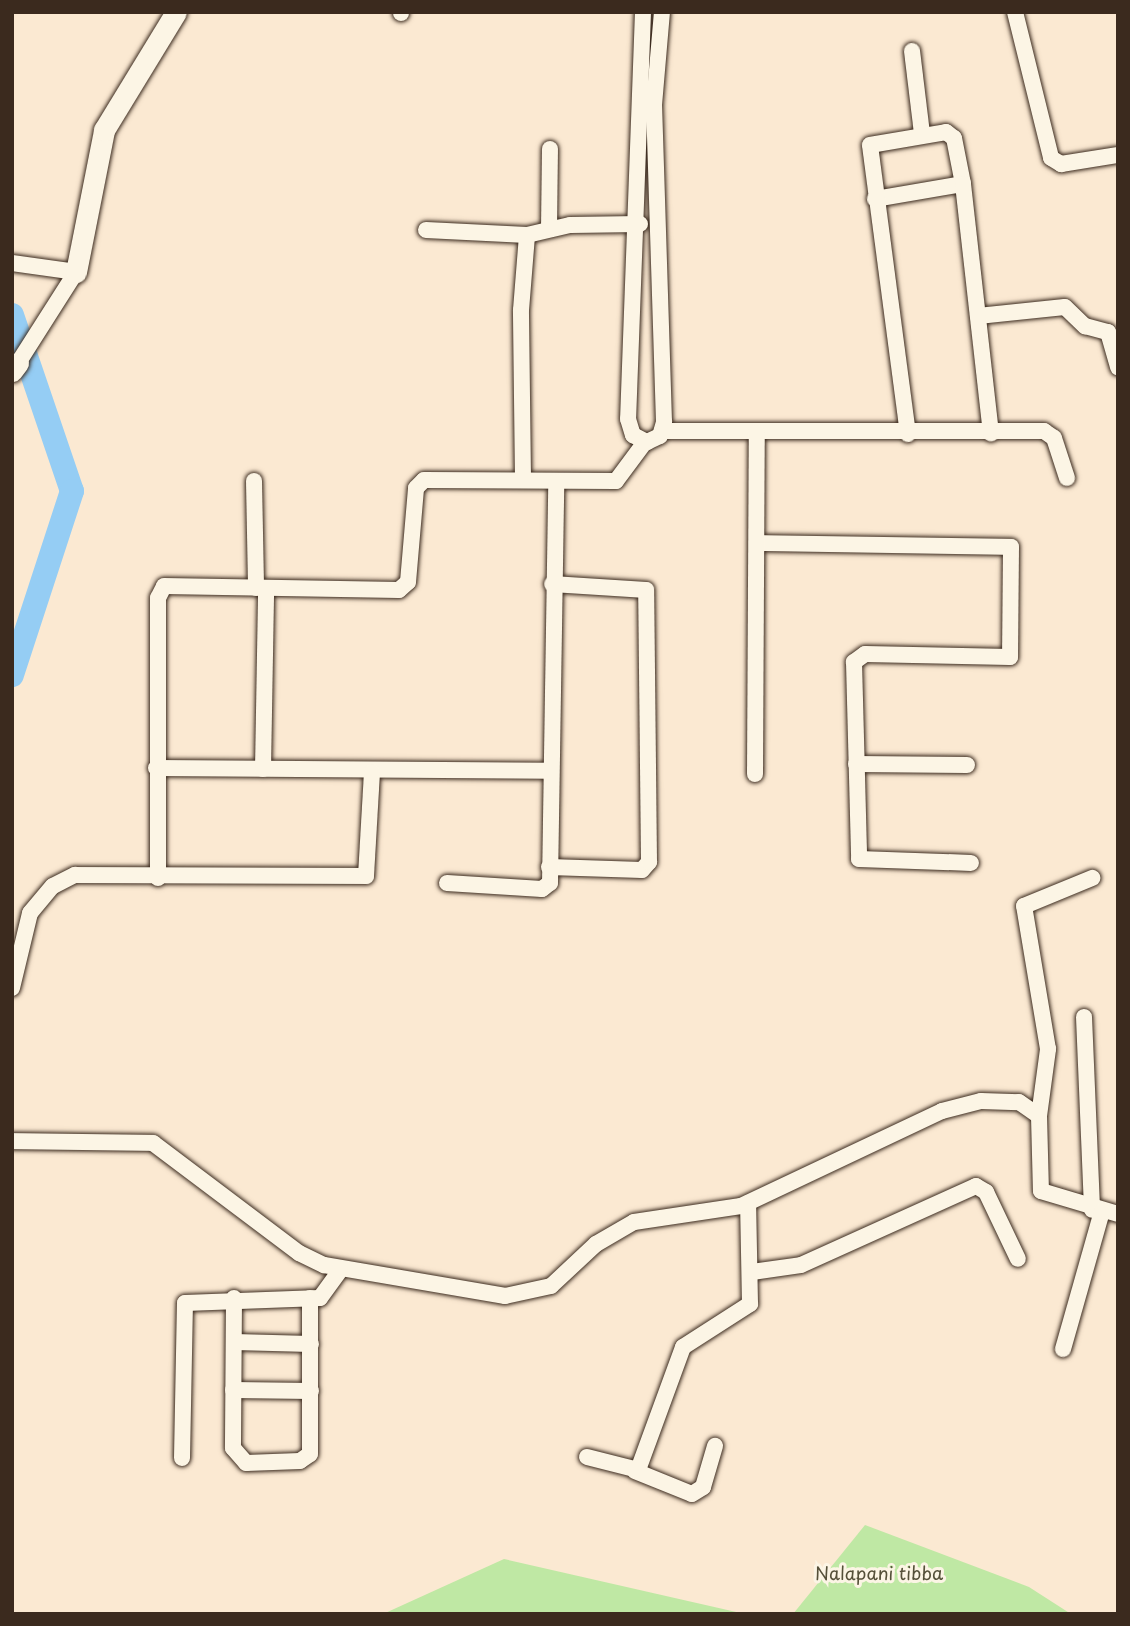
<!DOCTYPE html>
<html>
<head>
<meta charset="utf-8">
<style>
  body { margin:0 }
  #map { position:relative; width:1130px; height:1626px; overflow:hidden; background:#fbe9d2; font-family:"Playpen Sans",sans-serif }
  div>[style] { position:absolute }
  [style*='--x'] { left:calc(var(--x)*1px); top:calc(var(--y)*1px); width:calc(var(--w)*1px); rotate:calc(var(--a)*1deg) }
  .green>* { inset:0; background:#bfe8a4 }
  .river>* { height:24px; margin:-12px; padding:0 12px; transform-origin:12px; border-radius:12px; background:#95cdf4 }
  .roads { filter:drop-shadow(0 0 2px #3b2a1e) drop-shadow(0 0 2px #3b2a1e) }
  .minor>* { height:16px; margin:-8px; padding:0 8px; transform-origin:8px; border-radius:8px; background:#fcf5e5 }
  .tertiary>* { height:21px; margin:-10.5px; padding:0 10.5px; transform-origin:10.5px; border-radius:10.5px; background:#fcf5e5 }
  span { translate:-50% -50%; white-space:nowrap; text-align:center; line-height:1.15; -webkit-text-stroke:6px #fcf5e5; paint-order:stroke }
  .park-label { font-size:18px; color:#555039 }
  .frame { position:absolute; inset:0; border:14px solid #3b2a1e; pointer-events:none }
</style>
</head>
<body>
<div id="map">
  <div class="green">
    <div style="clip-path:polygon(865px 1525px,1029px 1587px,1071px 1614px,793px 1614px)"></div>
    <div style="clip-path:polygon(504px 1559px,745px 1614px,383px 1614px)"></div>
  </div>
  <div class="river">
    <div style="--x:12;--y:315;--w:186;--a:71.2"></div>
    <div style="--x:72;--y:491;--w:194;--a:108.1"></div>
  </div>
  <div class="roads">
    <div class="minor">
      <div style="--x:401;--y:12;--w:1;--a:90"></div>
      <div style="--x:643;--y:12;--w:407;--a:92.1"></div>
      <div style="--x:628;--y:419;--w:17;--a:73"></div>
      <div style="--x:633;--y:435;--w:16;--a:27"></div>
      <div style="--x:647;--y:442;--w:14;--a:-25"></div>
      <div style="--x:660;--y:436;--w:15;--a:-74"></div>
      <div style="--x:664;--y:422;--w:317;--a:-91.8"></div>
      <div style="--x:654;--y:105;--w:93;--a:-85.1"></div>
      <div style="--x:1015;--y:12;--w:150;--a:76.1"></div>
      <div style="--x:1051;--y:158;--w:12;--a:31"></div>
      <div style="--x:1061;--y:164;--w:58;--a:-9"></div>
      <div style="--x:912;--y:51;--w:84;--a:83.1"></div>
      <div style="--x:875;--y:199;--w:89;--a:-9.7"></div>
      <div style="--x:549;--y:229;--w:80;--a:-89.3"></div>
      <div style="--x:426;--y:230;--w:101;--a:2.8"></div>
      <div style="--x:527;--y:235;--w:44;--a:-13.1"></div>
      <div style="--x:570;--y:225;--w:70;--a:-0.8"></div>
      <div style="--x:12;--y:263;--w:65;--a:8"></div>
      <div style="--x:76;--y:272;--w:108;--a:122.5"></div>
      <div style="--x:978;--y:316;--w:87;--a:-5.9"></div>
      <div style="--x:1065;--y:307;--w:28;--a:44"></div>
      <div style="--x:1085;--y:326;--w:24;--a:15"></div>
      <div style="--x:1108;--y:332;--w:37;--a:74"></div>
      <div style="--x:662;--y:431;--w:382;--a:0"></div>
      <div style="--x:1044;--y:431;--w:12;--a:35"></div>
      <div style="--x:1054;--y:438;--w:42;--a:72"></div>
      <div style="--x:908;--y:434;--w:291;--a:-97.5"></div>
      <div style="--x:870;--y:145;--w:77;--a:-9.7"></div>
      <div style="--x:946;--y:132;--w:10;--a:37"></div>
      <div style="--x:954;--y:138;--w:47;--a:78.9"></div>
      <div style="--x:963;--y:184;--w:251;--a:83.6"></div>
      <div style="--x:523;--y:479;--w:169;--a:-90.7"></div>
      <div style="--x:521;--y:310;--w:75;--a:-85.4"></div>
      <div style="--x:254;--y:481;--w:107;--a:88.9"></div>
      <div style="--x:757;--y:543;--w:254;--a:0.9"></div>
      <div style="--x:1011;--y:547;--w:110;--a:90.5"></div>
      <div style="--x:1010;--y:657;--w:145;--a:-178.8"></div>
      <div style="--x:865;--y:654;--w:14;--a:144"></div>
      <div style="--x:854;--y:662;--w:197;--a:88.5"></div>
      <div style="--x:859;--y:859;--w:112;--a:2"></div>
      <div style="--x:856;--y:764;--w:111;--a:0.5"></div>
      <div style="--x:156;--y:768;--w:393;--a:0.4"></div>
      <div style="--x:263;--y:769;--w:180;--a:-89"></div>
      <div style="--x:755;--y:774;--w:341;--a:-89.7"></div>
      <div style="--x:549;--y:867;--w:93;--a:1.8"></div>
      <div style="--x:642;--y:870;--w:11;--a:-49"></div>
      <div style="--x:649;--y:862;--w:272;--a:-90.6"></div>
      <div style="--x:646;--y:590;--w:94;--a:-176.3"></div>
      <div style="--x:158;--y:878;--w:280;--a:-90"></div>
      <div style="--x:158;--y:598;--w:13;--a:-63"></div>
      <div style="--x:164;--y:586;--w:235;--a:1"></div>
      <div style="--x:399;--y:590;--w:12;--a:-42"></div>
      <div style="--x:408;--y:582;--w:94;--a:-85.1"></div>
      <div style="--x:416;--y:488;--w:11;--a:-45"></div>
      <div style="--x:424;--y:480;--w:192;--a:0.3"></div>
      <div style="--x:616;--y:481;--w:49;--a:-53.4"></div>
      <div style="--x:447;--y:883;--w:95;--a:3.6"></div>
      <div style="--x:542;--y:889;--w:10;--a:-37"></div>
      <div style="--x:550;--y:883;--w:401;--a:-89.1"></div>
      <div style="--x:12;--y:988;--w:77;--a:-76.5"></div>
      <div style="--x:30;--y:913;--w:35;--a:-50"></div>
      <div style="--x:53;--y:886;--w:25;--a:-27"></div>
      <div style="--x:75;--y:875;--w:291;--a:0.2"></div>
      <div style="--x:366;--y:876;--w:104;--a:-86.7"></div>
      <div style="--x:1084;--y:1017;--w:193;--a:87.6"></div>
      <div style="--x:1039;--y:1116;--w:68;--a:-82.3"></div>
      <div style="--x:1048;--y:1049;--w:145;--a:-99.5"></div>
      <div style="--x:1024;--y:906;--w:74;--a:-22.4"></div>
      <div style="--x:12;--y:1141;--w:141;--a:0.8"></div>
      <div style="--x:153;--y:1143;--w:183;--a:37"></div>
      <div style="--x:299;--y:1253;--w:28;--a:26"></div>
      <div style="--x:324;--y:1265;--w:184;--a:9.7"></div>
      <div style="--x:505;--y:1296;--w:47;--a:-12.3"></div>
      <div style="--x:551;--y:1286;--w:62;--a:-43"></div>
      <div style="--x:596;--y:1244;--w:44;--a:-30.1"></div>
      <div style="--x:634;--y:1222;--w:108;--a:-8.5"></div>
      <div style="--x:741;--y:1206;--w:222;--a:-25.3"></div>
      <div style="--x:942;--y:1111;--w:40;--a:-14.4"></div>
      <div style="--x:981;--y:1101;--w:38;--a:2"></div>
      <div style="--x:1019;--y:1102;--w:24;--a:35"></div>
      <div style="--x:1039;--y:1116;--w:75;--a:88.5"></div>
      <div style="--x:1041;--y:1191;--w:80;--a:16.6"></div>
      <div style="--x:752;--y:1272;--w:49;--a:-8.1"></div>
      <div style="--x:801;--y:1265;--w:192;--a:-24.3"></div>
      <div style="--x:976;--y:1186;--w:12;--a:31"></div>
      <div style="--x:986;--y:1192;--w:74;--a:64.5"></div>
      <div style="--x:234;--y:1298;--w:150;--a:90.4"></div>
      <div style="--x:233;--y:1448;--w:20;--a:49"></div>
      <div style="--x:246;--y:1463;--w:54;--a:-2.1"></div>
      <div style="--x:300;--y:1461;--w:12;--a:-35"></div>
      <div style="--x:310;--y:1454;--w:156;--a:-90"></div>
      <div style="--x:234;--y:1342;--w:77;--a:1.5"></div>
      <div style="--x:1063;--y:1349;--w:143;--a:-74.2"></div>
      <div style="--x:233;--y:1390;--w:78;--a:0.7"></div>
      <div style="--x:587;--y:1457;--w:53;--a:14.3"></div>
      <div style="--x:638;--y:1470;--w:131;--a:-69.9"></div>
      <div style="--x:683;--y:1347;--w:80;--a:-32.7"></div>
      <div style="--x:750;--y:1304;--w:101;--a:-91.1"></div>
      <div style="--x:182;--y:1458;--w:155;--a:-88.9"></div>
      <div style="--x:185;--y:1303;--w:135;--a:-2.1"></div>
      <div style="--x:320;--y:1298;--w:34;--a:-54"></div>
      <div style="--x:635;--y:1471;--w:61;--a:22"></div>
      <div style="--x:692;--y:1494;--w:13;--a:-32"></div>
      <div style="--x:703;--y:1487;--w:43;--a:-73.7"></div>
    </div>
    <div class="tertiary">
      <div style="--x:76;--y:272;--w:145;--a:-78.8"></div>
      <div style="--x:104;--y:130;--w:138;--a:-58.6"></div>
      <div style="--x:12;--y:371;--w:10;--a:-53"></div>
    </div>
  </div>
  <div class="park-label">
    <span style="left:879px;top:1573px">Nalapani tibba</span>
  </div>
  <div class="frame"></div>
</div>
</body>
</html>
